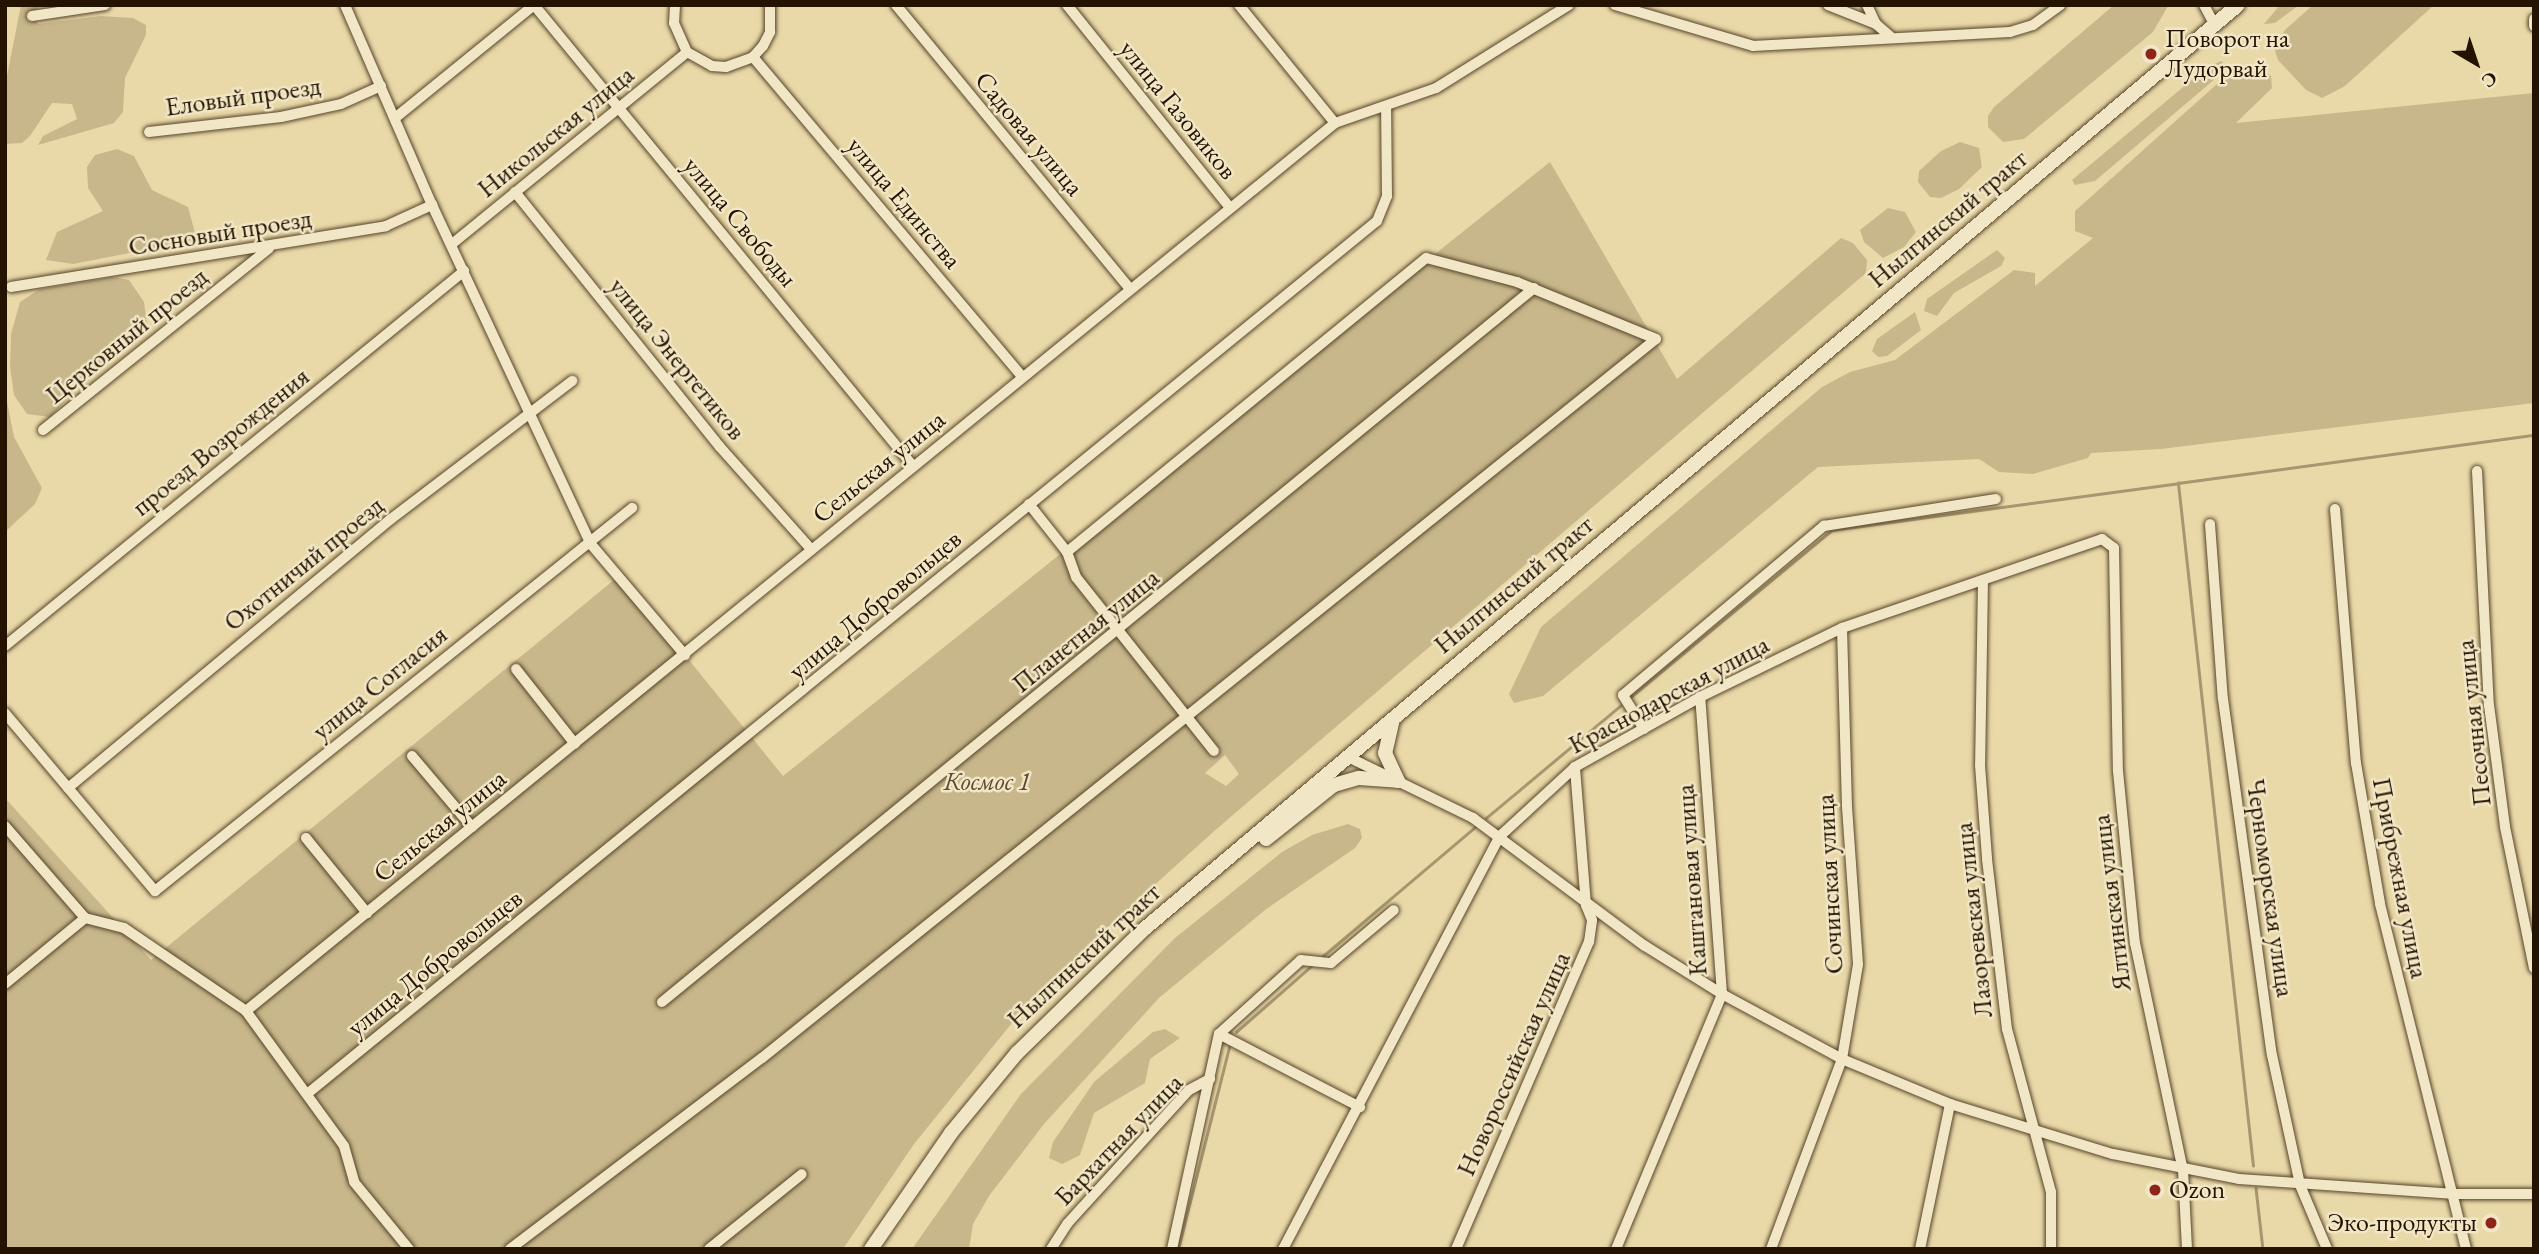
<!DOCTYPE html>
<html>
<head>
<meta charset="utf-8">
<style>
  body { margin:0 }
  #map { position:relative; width:2539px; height:1254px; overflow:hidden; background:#ead9a8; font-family:"EB Garamond",serif }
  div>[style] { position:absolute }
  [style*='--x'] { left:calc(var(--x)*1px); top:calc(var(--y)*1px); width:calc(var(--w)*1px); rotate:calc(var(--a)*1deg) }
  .green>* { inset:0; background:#c8b78b }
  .stream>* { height:2.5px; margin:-1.25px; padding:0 1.25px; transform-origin:1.25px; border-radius:1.25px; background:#a7966f }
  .roads { filter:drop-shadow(0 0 2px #56442a) drop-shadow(0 0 2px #56442a) }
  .street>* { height:10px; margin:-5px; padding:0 5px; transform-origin:5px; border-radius:5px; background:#f1e6c6 }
  .secondary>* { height:14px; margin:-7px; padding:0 7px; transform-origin:7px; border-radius:7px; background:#f1e6c6 }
  .dots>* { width:19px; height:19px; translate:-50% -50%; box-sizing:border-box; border:4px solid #f1e6c6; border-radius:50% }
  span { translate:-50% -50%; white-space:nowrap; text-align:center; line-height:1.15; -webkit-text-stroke:5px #f1e6c6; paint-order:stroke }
  .poi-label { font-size:26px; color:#241300 }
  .left { translate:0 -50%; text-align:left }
  .right { translate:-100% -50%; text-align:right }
  .street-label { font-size:26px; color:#241300 }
  .park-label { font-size:26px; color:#5d4c31; font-style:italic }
  .frame { position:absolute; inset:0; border:7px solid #241300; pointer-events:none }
  .north { position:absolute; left:2441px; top:28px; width:70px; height:70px; -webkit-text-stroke:5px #f1e6c6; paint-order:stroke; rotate:141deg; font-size:19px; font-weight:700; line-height:28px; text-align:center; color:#241300 }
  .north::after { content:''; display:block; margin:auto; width:24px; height:32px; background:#241300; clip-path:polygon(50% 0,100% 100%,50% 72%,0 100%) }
</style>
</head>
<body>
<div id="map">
  <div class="green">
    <div style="clip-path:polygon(21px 5px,67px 5px,39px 7px,33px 14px,38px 24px,101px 16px,133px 18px,146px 25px,146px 35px,125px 78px,123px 112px,114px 123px,38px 145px,43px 136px,77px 119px,72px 104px,52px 103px,30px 136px,22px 143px,5px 144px,5px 86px)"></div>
    <div style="clip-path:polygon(2114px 5px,2168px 6px,2153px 32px,2024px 139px,2003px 142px,1988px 127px,1988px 116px,1994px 107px)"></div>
    <div style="clip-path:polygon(2280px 5px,2299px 5px,2275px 23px,2264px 24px)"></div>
    <div style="clip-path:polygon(2313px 5px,2434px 5px,2345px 86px,2322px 98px,2306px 90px,2278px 60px,2274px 47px,2285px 30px)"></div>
    <div style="clip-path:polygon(2221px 61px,2225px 64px,2222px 73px,2095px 181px,2075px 185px,2072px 180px,2206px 68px)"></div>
    <div style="clip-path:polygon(2254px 64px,2271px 76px,2272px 88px,2236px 123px,2534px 93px,2534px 403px,2161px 449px,2091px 453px,2088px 458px,2033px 474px,1999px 472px,1979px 459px,1818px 467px,1543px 696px,1514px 703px,1509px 694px,1541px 627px,1822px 387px,1850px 372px,1895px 360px,2014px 270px,2035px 273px,2035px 286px,2093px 238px,2075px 231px,2075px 211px,2226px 76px)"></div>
    <div style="clip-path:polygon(1960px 142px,1979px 148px,1982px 167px,1959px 189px,1941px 198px,1930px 197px,1918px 182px,1919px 171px,1941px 151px)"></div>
    <div style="clip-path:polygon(117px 149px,134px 156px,152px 190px,188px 207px,197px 240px,73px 264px,46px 260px,57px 232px,103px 211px,88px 188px,87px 167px,95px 155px)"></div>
    <div style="clip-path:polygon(evenodd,1550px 162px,1677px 379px,1841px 238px,1853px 243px,1867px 260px,1866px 273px,1212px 833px,1107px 928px,1016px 1018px,914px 1144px,843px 1249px,5px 1249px,5px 798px,151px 960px,620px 575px,783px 776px,1550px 162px,1225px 755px,1239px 774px,1226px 786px,1205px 773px,1225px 755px)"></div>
    <div style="clip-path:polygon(1888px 208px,1905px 212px,1916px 232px,1904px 247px,1883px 258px,1864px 242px,1860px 230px)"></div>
    <div style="clip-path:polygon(1997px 250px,2005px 258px,2001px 266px,1954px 293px,1937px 316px,1924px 311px,1927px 299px)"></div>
    <div style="clip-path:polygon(114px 277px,129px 280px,144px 302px,147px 324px,142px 333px,98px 366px,50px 417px,27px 414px,14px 395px,10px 367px,11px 334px,20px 302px,40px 289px)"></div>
    <div style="clip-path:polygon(1915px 312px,1921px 330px,1887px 356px,1878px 357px,1872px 351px,1877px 339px)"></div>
    <div style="clip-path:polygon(5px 391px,14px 437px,42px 488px,35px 504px,5px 532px)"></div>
    <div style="clip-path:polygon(1348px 824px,1360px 829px,1362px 838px,1355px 848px,1265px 910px,1159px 998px,1044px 1124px,989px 1196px,973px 1224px,969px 1249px,912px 1249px,1021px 1094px,1175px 938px,1282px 852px,1312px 835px)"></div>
    <div style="clip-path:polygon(1165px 1029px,1180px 1038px,1150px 1059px,1145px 1083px,1094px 1113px,1080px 1155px,1062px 1164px,1049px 1158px,1053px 1142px,1094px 1082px,1153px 1032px)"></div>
  </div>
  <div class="stream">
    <div style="--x:1632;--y:696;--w:260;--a:-39.7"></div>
    <div style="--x:1832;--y:530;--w:349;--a:-7.7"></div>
    <div style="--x:1486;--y:818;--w:175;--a:-39.9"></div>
    <div style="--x:1323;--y:956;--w:199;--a:-40.3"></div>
    <div style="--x:1236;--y:1032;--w:100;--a:-41.3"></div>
    <div style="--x:2253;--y:1166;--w:687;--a:-96.27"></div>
    <div style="--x:2178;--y:483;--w:359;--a:-7.7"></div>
    <div style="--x:2256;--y:1188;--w:61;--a:83.5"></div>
    <div style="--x:1178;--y:1249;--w:208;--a:-75.8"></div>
  </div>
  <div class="roads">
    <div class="street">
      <div style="--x:345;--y:5;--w:218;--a:66.5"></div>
      <div style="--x:432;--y:205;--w:373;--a:64.9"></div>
      <div style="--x:590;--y:543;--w:147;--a:49.7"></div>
      <div style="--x:534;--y:5;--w:597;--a:50.58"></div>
      <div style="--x:675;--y:5;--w:18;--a:93"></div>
      <div style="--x:674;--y:23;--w:32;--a:66"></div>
      <div style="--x:687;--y:52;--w:29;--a:29"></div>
      <div style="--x:712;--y:66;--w:14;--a:4"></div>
      <div style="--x:726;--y:67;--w:29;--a:-20"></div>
      <div style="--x:753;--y:57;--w:15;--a:-48"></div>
      <div style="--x:763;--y:46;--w:16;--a:-63"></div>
      <div style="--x:770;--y:32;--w:27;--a:-90"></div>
      <div style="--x:896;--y:5;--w:368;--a:50.5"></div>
      <div style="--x:1067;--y:5;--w:260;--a:51.2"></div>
      <div style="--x:1239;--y:5;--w:152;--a:50.9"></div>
      <div style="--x:1615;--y:5;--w:144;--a:16.5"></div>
      <div style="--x:1753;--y:46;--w:257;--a:-3.1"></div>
      <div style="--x:2010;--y:32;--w:24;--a:-17"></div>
      <div style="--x:2033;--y:25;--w:34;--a:-36"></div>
      <div style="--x:1828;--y:5;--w:52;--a:21.6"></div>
      <div style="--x:1876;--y:24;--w:20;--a:41"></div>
      <div style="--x:1867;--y:5;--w:21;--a:65"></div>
      <div style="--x:2204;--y:5;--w:24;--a:62"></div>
      <div style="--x:32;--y:16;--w:74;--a:-8.6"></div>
      <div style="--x:2534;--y:19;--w:7;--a:90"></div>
      <div style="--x:753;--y:57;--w:418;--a:49.9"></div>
      <div style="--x:395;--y:118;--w:179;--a:-39.1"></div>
      <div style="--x:149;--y:132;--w:133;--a:-6.5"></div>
      <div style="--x:281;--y:117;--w:61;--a:-12.2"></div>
      <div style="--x:341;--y:104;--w:44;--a:-24.2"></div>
      <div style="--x:515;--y:192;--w:327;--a:51.2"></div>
      <div style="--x:720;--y:447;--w:137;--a:48.3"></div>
      <div style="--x:452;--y:244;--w:303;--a:-39.2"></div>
      <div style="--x:11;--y:287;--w:380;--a:-9.2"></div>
      <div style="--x:386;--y:226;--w:51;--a:-24.5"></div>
      <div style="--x:43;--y:430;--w:290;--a:-38.8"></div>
      <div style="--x:2477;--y:471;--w:234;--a:87.1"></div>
      <div style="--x:2489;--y:705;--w:123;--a:82.5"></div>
      <div style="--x:2505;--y:827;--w:144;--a:78.4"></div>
      <div style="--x:1029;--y:504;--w:61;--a:51.6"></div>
      <div style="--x:1067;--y:552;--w:27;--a:70"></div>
      <div style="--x:1076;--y:577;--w:222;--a:51.6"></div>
      <div style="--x:2335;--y:509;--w:255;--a:85.3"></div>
      <div style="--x:2356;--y:763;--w:143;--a:80.3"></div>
      <div style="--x:2380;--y:904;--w:356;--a:76"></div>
      <div style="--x:2210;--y:524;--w:175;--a:85.8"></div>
      <div style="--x:2223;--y:699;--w:359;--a:82.2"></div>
      <div style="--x:2272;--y:1055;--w:133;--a:77.8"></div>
      <div style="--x:2300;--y:1185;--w:69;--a:67.1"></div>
      <div style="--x:1983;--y:580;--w:185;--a:90.9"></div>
      <div style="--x:1980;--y:765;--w:94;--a:85.7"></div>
      <div style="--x:1987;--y:859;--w:171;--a:83.3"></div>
      <div style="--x:2007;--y:1029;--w:169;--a:74.9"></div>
      <div style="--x:2051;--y:1192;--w:57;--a:90"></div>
      <div style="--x:5;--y:646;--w:593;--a:-39.25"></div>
      <div style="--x:516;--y:669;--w:95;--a:51.8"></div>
      <div style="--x:5;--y:713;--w:233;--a:49.9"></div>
      <div style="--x:155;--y:891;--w:612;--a:-38.76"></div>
      <div style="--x:1644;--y:729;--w:40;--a:-122"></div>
      <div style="--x:1623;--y:695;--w:263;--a:-40.1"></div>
      <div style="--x:1824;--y:526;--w:174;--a:-8.9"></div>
      <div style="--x:412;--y:756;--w:93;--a:49.8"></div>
      <div style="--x:1348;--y:757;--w:139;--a:26"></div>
      <div style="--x:1473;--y:818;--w:214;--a:36.7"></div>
      <div style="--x:1645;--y:946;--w:91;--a:31.9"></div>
      <div style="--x:1722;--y:994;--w:136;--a:28.4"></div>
      <div style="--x:1842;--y:1059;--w:117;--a:22.6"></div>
      <div style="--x:1950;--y:1104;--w:170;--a:17.1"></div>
      <div style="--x:2113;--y:1154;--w:128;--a:11.2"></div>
      <div style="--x:2239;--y:1179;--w:213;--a:4"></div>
      <div style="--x:2451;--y:1194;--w:83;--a:0"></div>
      <div style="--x:68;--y:788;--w:420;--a:-39.8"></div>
      <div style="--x:391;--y:519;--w:228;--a:-37.3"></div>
      <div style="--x:5;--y:826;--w:122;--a:49"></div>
      <div style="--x:85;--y:918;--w:40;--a:14.4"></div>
      <div style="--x:124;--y:928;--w:148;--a:34.2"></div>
      <div style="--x:246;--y:1011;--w:167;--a:54"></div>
      <div style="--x:344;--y:1146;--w:37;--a:74"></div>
      <div style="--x:354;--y:1182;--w:87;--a:50.6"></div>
      <div style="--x:306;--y:838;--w:97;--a:50.9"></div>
      <div style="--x:5;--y:984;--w:104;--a:-39.5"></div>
      <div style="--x:662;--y:1002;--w:1127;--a:-39.31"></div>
      <div style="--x:246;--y:1011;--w:1405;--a:-39.19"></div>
      <div style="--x:1335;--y:123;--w:107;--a:-19.1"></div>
      <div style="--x:1436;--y:88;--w:157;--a:-32"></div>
      <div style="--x:1219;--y:1034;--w:159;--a:27.4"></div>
      <div style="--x:307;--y:1094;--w:1381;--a:-39.21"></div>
      <div style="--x:1377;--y:221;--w:27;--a:-68"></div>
      <div style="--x:1387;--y:196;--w:89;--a:-90.6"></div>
      <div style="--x:510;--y:1249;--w:316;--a:-37.2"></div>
      <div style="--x:762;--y:1058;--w:1147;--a:-38.81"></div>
      <div style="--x:1656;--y:339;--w:150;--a:-157.7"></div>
      <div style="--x:1517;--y:282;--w:94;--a:-165.2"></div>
      <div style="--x:1426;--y:258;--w:464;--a:140.7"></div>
      <div style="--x:709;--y:1249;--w:119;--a:-38.9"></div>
      <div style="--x:1051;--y:1249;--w:30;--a:-57"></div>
      <div style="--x:1067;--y:1224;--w:181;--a:-47.7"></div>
      <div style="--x:1189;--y:1090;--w:24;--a:-28"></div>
      <div style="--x:1172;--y:1249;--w:220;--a:-77.7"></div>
      <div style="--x:1219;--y:1034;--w:110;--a:-42.1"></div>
      <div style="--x:1301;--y:960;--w:30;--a:6"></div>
      <div style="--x:1331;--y:963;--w:82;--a:-40.1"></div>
      <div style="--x:1283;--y:1249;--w:465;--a:-62.3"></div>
      <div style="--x:1499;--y:837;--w:103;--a:-42.6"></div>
      <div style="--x:1575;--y:767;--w:143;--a:-29.2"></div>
      <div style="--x:1700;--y:697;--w:158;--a:-25.9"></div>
      <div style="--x:1842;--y:628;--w:275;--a:-18.9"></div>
      <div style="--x:2102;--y:539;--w:15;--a:37"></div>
      <div style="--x:2114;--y:548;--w:223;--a:89"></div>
      <div style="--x:2118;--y:771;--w:173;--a:84.4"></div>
      <div style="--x:2135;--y:943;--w:232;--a:78.1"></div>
      <div style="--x:2183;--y:1170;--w:79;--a:87.1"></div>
      <div style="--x:1456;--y:1249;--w:335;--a:-66.6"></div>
      <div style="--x:1589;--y:942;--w:22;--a:-82"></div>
      <div style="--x:1592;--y:920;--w:16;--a:-112"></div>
      <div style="--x:1586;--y:905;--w:138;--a:-94.6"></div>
      <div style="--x:1616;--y:1249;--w:276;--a:-67.4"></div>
      <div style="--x:1722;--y:994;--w:298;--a:-94.2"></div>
      <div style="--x:1771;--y:1249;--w:203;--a:-69.5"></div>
      <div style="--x:1842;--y:1059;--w:96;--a:-80.4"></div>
      <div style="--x:1858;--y:964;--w:157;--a:-94"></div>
      <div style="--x:1847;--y:807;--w:179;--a:-91.6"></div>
      <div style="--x:1920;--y:1249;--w:148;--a:-78.3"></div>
    </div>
    <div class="secondary">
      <div style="--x:1393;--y:719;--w:35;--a:103"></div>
      <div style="--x:1385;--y:753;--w:31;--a:65"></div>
      <div style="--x:1266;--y:839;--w:87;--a:-38.5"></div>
      <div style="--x:1334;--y:785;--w:26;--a:-16"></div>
      <div style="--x:1359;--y:778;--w:39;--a:4"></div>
      <div style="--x:871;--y:1249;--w:141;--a:-55.4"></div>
      <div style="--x:951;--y:1133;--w:104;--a:-50.5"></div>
      <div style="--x:1017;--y:1053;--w:176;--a:-44.3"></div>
      <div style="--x:1143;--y:930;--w:1433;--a:-40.19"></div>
    </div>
  </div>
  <div class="dots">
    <div style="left:2151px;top:54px;background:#8f2418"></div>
    <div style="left:2155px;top:1190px;background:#8f2418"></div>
    <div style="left:2491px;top:1223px;background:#8f2418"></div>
  </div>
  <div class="poi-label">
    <span class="left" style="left:2165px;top:54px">Поворот на<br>Лудорвай</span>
    <span class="left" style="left:2169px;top:1190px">Ozon</span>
    <span class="right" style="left:2477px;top:1223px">Эко-продукты</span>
  </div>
  <div class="street-label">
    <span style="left:243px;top:97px;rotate:-8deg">Еловый проезд</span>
    <span style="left:1178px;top:110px;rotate:51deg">улица Газовиков</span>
    <span style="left:556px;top:132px;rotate:-39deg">Никольская улица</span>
    <span style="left:1029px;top:134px;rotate:50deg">Садовая улица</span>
    <span style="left:904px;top:203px;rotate:50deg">улица Единства</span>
    <span style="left:1948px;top:219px;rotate:-40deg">Нылгинский тракт</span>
    <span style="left:740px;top:222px;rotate:50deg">улица Свободы</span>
    <span style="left:220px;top:233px;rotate:-9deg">Сосновый проезд</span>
    <span style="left:127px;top:336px;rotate:-39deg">Церковный проезд</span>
    <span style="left:677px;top:359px;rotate:51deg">улица Энергетиков</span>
    <span style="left:221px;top:442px;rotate:-39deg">проезд Возрождения</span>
    <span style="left:879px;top:467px;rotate:-39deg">Сельская улица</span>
    <span style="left:304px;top:564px;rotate:-39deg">Охотничий проезд</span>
    <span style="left:1514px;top:585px;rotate:-40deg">Нылгинский тракт</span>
    <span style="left:875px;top:605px;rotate:-40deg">улица Добровольцев</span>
    <span style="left:1086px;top:631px;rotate:-39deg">Планетная улица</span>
    <span style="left:380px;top:683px;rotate:-39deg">улица Согласия</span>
    <span style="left:1669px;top:695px;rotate:-28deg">Краснодарская улица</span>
    <span style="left:2474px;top:723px;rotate:-96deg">Песочная улица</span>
    <span style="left:440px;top:826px;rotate:-39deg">Сельская улица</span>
    <span style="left:2400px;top:878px;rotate:79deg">Прибрежная улица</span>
    <span style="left:1692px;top:880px;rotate:-94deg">Каштановая улица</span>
    <span style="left:1830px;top:884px;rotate:-93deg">Сочинская улица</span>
    <span style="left:2270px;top:888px;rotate:82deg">Черноморская улица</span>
    <span style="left:2112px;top:903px;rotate:-97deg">Ялтинская улица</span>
    <span style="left:1974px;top:920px;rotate:-96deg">Лазоревская улица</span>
    <span style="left:1084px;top:956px;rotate:-43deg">Нылгинский тракт</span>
    <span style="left:435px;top:963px;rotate:-39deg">улица Добровольцев</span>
    <span style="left:1514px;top:1064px;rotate:-66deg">Новороссийская улица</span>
    <span style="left:1119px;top:1140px;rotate:-46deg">Бархатная улица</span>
  </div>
  <div class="park-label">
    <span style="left:987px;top:782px">Космос 1</span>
  </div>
  <div class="frame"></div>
  <div class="north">С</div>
</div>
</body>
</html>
